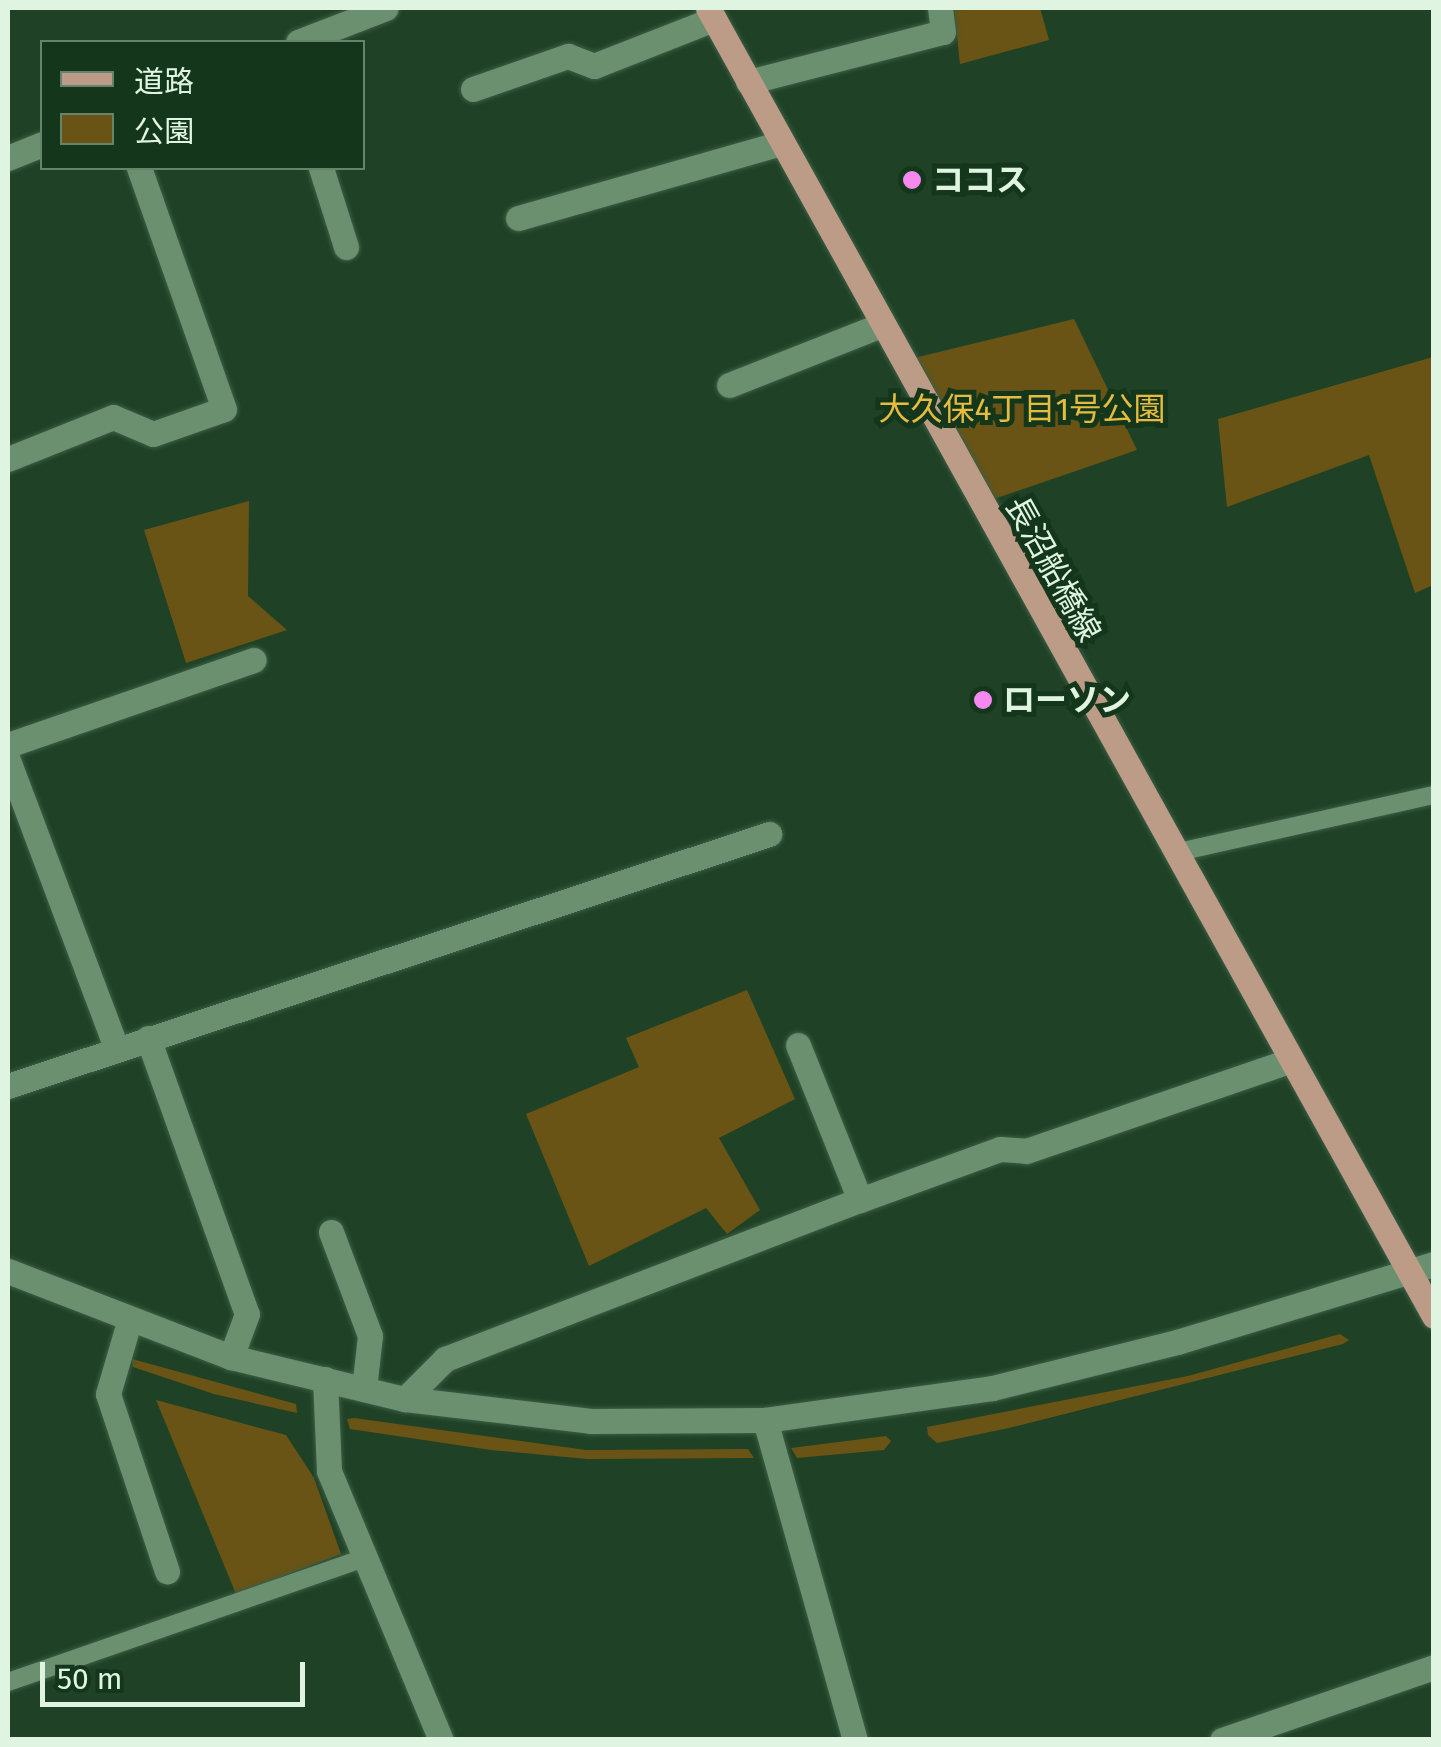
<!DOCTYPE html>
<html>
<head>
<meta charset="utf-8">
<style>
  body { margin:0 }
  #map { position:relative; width:1441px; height:1747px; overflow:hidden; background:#1f4226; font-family:"Fira Sans","Noto Sans JP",sans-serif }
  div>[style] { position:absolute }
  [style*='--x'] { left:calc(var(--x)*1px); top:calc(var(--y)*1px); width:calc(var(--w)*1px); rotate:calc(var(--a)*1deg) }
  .green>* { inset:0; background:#695416 }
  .roads { filter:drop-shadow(0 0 2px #3d5d45) drop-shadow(0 0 2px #3d5d45) }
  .lane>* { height:18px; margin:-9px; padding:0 9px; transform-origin:9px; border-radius:9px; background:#6a9070 }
  .street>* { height:25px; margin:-12.5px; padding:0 12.5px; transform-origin:12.5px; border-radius:12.5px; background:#6a9070 }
  .secondary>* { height:25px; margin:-12.5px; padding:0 12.5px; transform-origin:12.5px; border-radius:12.5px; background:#6a9070 }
  .primary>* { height:25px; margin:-12.5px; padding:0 12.5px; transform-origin:12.5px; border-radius:12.5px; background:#bd9c87 }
  .dots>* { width:28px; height:28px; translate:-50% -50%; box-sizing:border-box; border:5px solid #14371c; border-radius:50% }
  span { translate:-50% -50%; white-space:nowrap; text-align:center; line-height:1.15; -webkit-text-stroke:10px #14371c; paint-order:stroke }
  .poi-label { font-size:32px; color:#e0f4e2; font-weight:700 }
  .left { translate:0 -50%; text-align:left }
  .park-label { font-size:32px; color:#e6bb3f }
  .street-label { font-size:32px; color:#e0f4e2 }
  .frame { position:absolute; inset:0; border:10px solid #e0f4e2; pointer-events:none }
  .legend { position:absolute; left:40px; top:40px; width:325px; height:130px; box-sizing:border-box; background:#14371c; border:2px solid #66836b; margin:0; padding:12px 18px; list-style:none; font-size:30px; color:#e0f4e2 }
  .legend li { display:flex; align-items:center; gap:20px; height:50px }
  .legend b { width:50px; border:2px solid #66836b }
  .scale { position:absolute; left:40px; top:1662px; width:265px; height:45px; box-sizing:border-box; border:5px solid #e0f4e2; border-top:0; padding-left:12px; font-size:30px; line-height:35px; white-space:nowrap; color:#e0f4e2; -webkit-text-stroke:8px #14371c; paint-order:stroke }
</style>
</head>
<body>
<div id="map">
  <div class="green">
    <div style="clip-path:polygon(954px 8px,1040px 8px,1049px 40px,960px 64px)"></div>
    <div style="clip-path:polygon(1074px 319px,1137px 450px,985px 502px,906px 360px)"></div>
    <div style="clip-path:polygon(1433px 357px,1433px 585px,1415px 593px,1369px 455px,1227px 507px,1218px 419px)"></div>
    <div style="clip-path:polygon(249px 501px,248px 596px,287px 630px,186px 663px,144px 530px)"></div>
    <div style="clip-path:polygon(747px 990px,795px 1099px,719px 1138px,760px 1210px,727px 1234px,706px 1208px,589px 1266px,526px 1114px,639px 1067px,626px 1038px)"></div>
    <div style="clip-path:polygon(1340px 1334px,1349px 1340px,1343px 1344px,1009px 1428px,937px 1443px,928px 1435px,927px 1427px,1188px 1376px)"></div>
    <div style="clip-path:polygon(132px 1359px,296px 1404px,297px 1413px,214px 1394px,133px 1367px)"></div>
    <div style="clip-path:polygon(156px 1400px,286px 1435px,314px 1478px,341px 1554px,236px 1594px)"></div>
    <div style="clip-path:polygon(354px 1418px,586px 1450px,748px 1449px,754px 1458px,587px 1459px,491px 1450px,350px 1429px,347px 1419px)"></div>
    <div style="clip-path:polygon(886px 1436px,891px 1441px,884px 1450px,797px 1458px,791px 1448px)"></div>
  </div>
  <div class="roads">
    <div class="lane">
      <div style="--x:1174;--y:853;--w:266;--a:-12.6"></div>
      <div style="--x:8;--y:1682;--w:375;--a:-19.2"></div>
    </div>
    <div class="street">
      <div style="--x:298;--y:42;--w:94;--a:-21.1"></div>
      <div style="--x:748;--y:82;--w:201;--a:-14.4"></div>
      <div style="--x:943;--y:32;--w:24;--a:-97"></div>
      <div style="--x:473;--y:89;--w:101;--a:-19.2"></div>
      <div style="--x:568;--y:56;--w:28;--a:21"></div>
      <div style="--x:594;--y:66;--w:129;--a:-21.4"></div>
      <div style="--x:8;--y:158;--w:37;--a:-22"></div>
      <div style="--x:321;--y:168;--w:83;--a:72.4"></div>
      <div style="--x:518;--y:218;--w:274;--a:-15.9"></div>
      <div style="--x:729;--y:385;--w:163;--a:-21.5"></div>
      <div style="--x:8;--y:459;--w:113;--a:-21.8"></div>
      <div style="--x:113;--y:417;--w:43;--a:23"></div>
      <div style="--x:153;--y:434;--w:75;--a:-19.4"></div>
      <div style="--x:224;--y:409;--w:256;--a:-109.4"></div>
      <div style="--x:8;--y:745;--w:260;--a:-19.1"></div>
      <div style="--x:8;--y:760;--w:307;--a:69.4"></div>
      <div style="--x:148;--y:1038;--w:293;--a:70.3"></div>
      <div style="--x:247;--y:1314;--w:46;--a:110.4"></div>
      <div style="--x:798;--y:1045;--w:167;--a:68.2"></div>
      <div style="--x:8;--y:1086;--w:802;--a:-18.32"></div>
      <div style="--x:331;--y:1232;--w:111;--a:69.4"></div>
      <div style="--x:370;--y:1336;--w:53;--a:96.5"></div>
      <div style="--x:129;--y:1322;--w:75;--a:106.3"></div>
      <div style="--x:108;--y:1394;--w:187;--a:71.6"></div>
      <div style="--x:325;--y:1379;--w:92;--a:87.5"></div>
      <div style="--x:329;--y:1471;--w:291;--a:67.4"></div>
      <div style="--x:405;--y:1399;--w:57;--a:-45"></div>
      <div style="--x:445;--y:1359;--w:444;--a:-21"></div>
      <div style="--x:860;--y:1200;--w:149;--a:-20"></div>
      <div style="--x:1000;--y:1149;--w:26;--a:4"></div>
      <div style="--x:1026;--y:1151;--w:278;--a:-18.9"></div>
      <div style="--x:765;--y:1420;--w:332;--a:74.3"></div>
    </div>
    <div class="secondary">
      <div style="--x:8;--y:1271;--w:239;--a:21.1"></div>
      <div style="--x:231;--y:1357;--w:179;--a:13.6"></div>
      <div style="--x:405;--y:1399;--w:187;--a:6.7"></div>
      <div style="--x:591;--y:1421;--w:174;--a:-0.3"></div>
      <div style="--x:765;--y:1420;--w:229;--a:-8"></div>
      <div style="--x:992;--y:1388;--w:191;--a:-14"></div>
      <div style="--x:1177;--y:1342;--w:269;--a:-16.9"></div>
      <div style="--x:1222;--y:1740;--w:224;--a:-19"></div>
    </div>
    <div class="primary">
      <div style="--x:708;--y:8;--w:1496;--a:60.97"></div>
    </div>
  </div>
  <div class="dots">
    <div style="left:912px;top:180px;background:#f589ef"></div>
    <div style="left:983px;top:700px;background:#f589ef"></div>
  </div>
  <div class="poi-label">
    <span class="left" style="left:932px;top:180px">ココス</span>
    <span class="left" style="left:1003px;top:700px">ローソン</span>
  </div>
  <div class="park-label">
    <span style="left:1022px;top:409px">大久保4丁目1号公園</span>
  </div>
  <div class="street-label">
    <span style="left:1053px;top:569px;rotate:61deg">長沼船橋線</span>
  </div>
  <div class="frame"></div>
  <ul class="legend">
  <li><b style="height:12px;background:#bd9c87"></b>道路</li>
  <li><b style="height:28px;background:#695416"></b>公園</li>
  </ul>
  <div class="scale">50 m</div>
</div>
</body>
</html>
